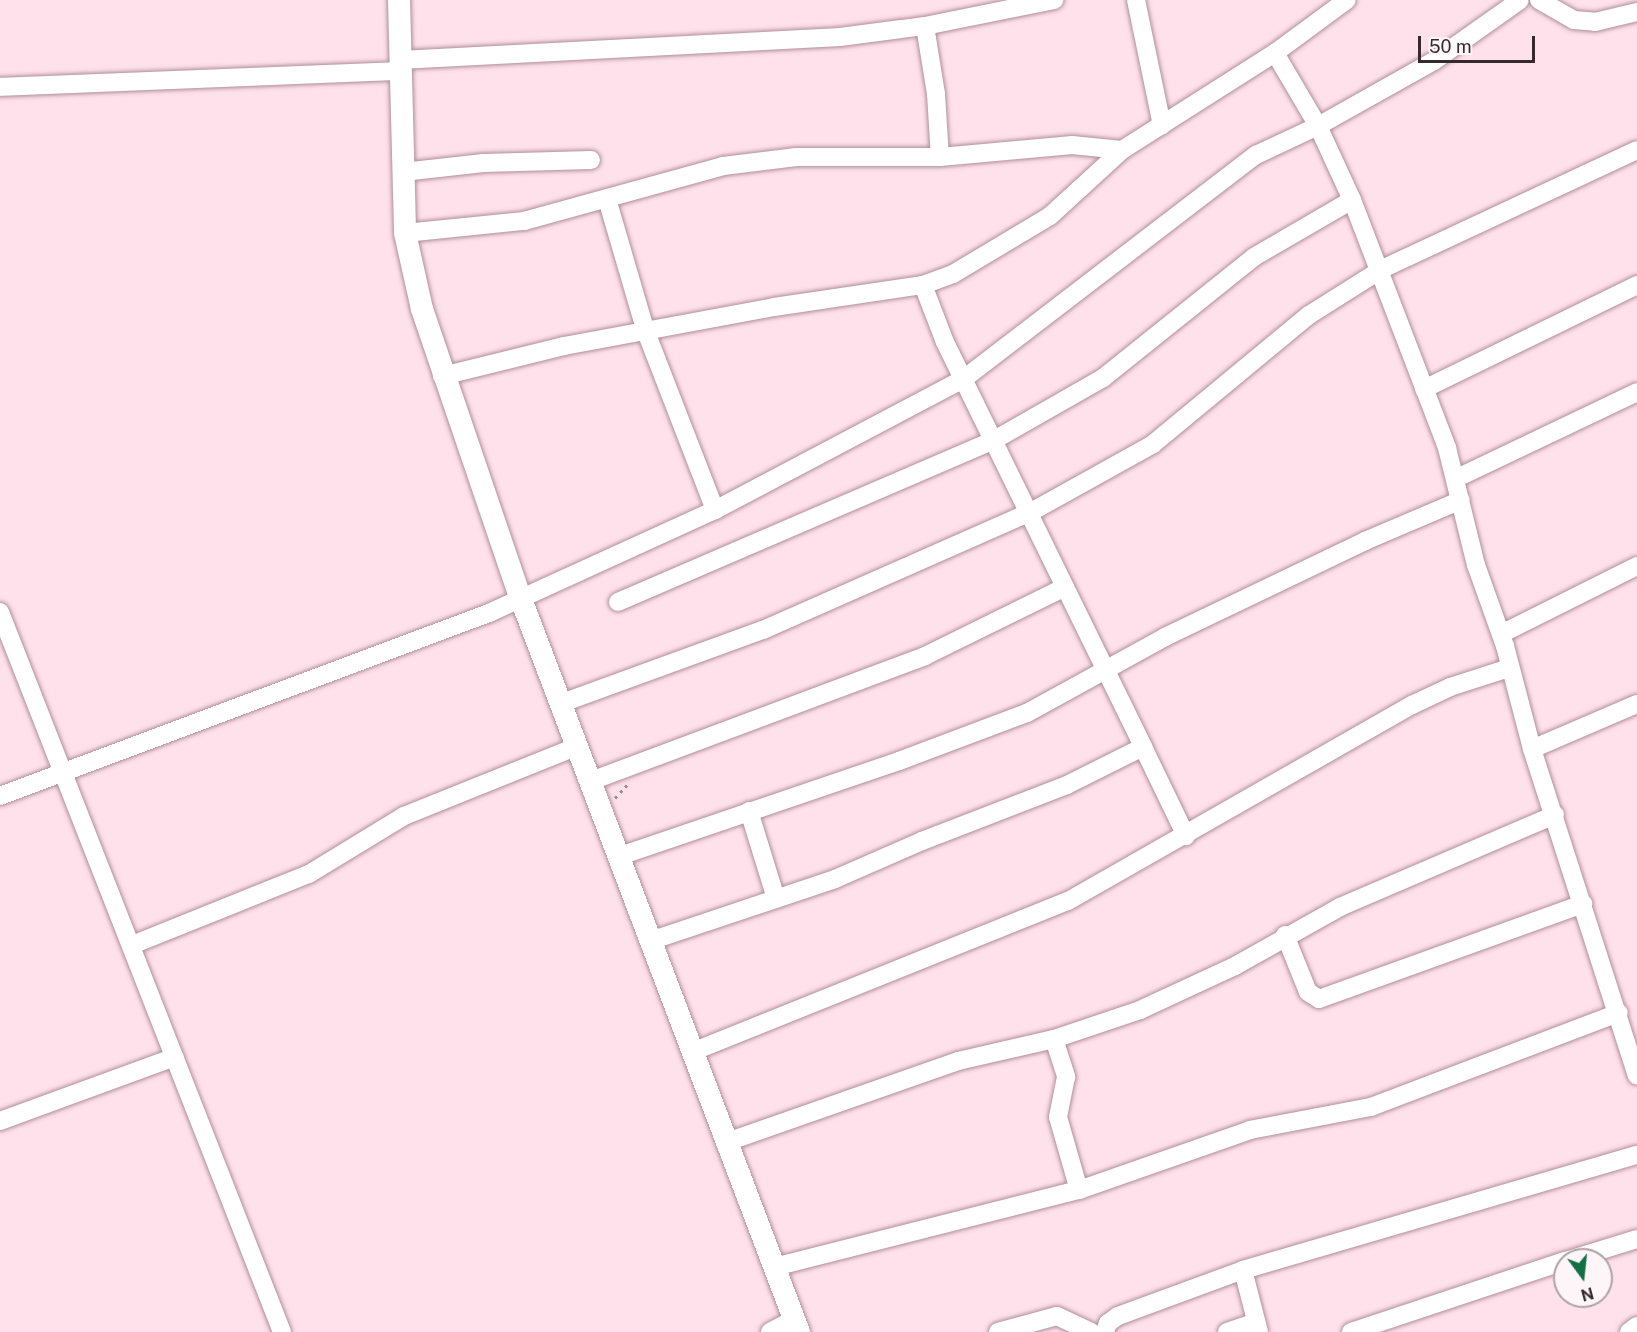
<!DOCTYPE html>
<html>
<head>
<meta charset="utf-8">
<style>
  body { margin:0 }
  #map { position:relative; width:1637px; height:1332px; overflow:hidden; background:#ffe1eb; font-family:"Public Sans",sans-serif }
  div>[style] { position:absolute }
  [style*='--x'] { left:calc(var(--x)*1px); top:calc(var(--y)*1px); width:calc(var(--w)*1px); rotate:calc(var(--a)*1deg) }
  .path>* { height:3px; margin-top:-1.5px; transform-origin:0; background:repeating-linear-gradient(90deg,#a08a92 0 3px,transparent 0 7.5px) }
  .roads { filter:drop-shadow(0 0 2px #b08f9a) drop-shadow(0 0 2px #b08f9a) }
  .minor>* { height:18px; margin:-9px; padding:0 9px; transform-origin:9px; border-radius:9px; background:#fff }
  .tertiary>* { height:22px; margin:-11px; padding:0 11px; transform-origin:11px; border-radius:11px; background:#fff }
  span { translate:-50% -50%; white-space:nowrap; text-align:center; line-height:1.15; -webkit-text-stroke:5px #fdf5f8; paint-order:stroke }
  .north { position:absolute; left:1553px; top:1248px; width:60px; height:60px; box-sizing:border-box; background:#fdf5f8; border:2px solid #ada3a7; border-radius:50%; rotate:165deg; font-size:16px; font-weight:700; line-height:24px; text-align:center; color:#36292e }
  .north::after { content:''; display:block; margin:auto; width:21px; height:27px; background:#127045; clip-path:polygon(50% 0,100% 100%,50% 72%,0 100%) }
  .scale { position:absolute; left:1418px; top:36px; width:117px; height:27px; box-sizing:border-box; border:3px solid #36292e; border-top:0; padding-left:8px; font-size:18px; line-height:21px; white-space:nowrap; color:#36292e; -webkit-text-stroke:4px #fdf5f8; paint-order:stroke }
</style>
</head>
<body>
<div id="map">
  <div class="path">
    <div style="--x:615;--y:798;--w:18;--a:-47"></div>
  </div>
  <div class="roads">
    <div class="minor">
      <div style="--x:1136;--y:0;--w:128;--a:78.3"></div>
      <div style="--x:1539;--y:0;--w:40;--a:29.7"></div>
      <div style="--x:1574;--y:20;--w:21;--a:5"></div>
      <div style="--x:1595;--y:22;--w:43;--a:-13.4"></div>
      <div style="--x:925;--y:26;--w:69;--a:80.8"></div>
      <div style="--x:936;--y:94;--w:63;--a:86.4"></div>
      <div style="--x:1275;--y:53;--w:85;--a:59.5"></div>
      <div style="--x:1318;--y:126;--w:81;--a:65.3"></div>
      <div style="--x:1352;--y:200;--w:266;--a:69"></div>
      <div style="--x:1447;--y:448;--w:121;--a:76.1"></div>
      <div style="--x:1476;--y:565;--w:86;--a:70.3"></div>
      <div style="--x:1505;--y:646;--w:106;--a:75.3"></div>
      <div style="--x:1532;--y:749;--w:343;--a:72.2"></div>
      <div style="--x:400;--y:60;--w:441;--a:-3"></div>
      <div style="--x:840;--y:37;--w:86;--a:-7.4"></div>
      <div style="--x:925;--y:26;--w:132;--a:-11.4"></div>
      <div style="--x:0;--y:87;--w:399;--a:-2.3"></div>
      <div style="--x:403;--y:172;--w:81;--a:-6.4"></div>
      <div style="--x:483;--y:163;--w:108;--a:-1.6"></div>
      <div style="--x:607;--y:199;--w:139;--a:73.7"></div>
      <div style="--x:646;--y:332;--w:191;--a:68.8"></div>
      <div style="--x:405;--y:233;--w:120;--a:-5.8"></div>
      <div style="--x:524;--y:221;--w:206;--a:-15.4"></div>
      <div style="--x:723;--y:166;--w:74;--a:-7"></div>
      <div style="--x:796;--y:157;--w:144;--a:0"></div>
      <div style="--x:940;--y:157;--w:133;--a:-5.2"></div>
      <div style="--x:1072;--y:145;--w:50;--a:5.7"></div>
      <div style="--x:923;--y:285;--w:61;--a:68.9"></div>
      <div style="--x:945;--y:342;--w:451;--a:63.9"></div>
      <div style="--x:442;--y:376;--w:126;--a:-13.8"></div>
      <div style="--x:564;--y:346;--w:214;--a:-10.5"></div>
      <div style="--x:774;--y:307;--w:151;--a:-8.4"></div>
      <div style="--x:923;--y:285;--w:32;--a:-20"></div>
      <div style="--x:953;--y:274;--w:113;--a:-30.9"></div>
      <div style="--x:1050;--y:216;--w:98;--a:-42.5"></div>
      <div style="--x:1122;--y:150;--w:181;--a:-32.4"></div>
      <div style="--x:1275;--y:53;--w:89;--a:-36.4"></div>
      <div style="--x:1424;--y:389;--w:237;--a:-26"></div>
      <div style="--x:1457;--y:478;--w:199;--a:-25.5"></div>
      <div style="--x:618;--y:602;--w:412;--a:-23.3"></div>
      <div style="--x:996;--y:439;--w:123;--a:-29.7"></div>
      <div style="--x:1103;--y:378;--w:193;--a:-38.7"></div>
      <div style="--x:1254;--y:257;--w:113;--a:-30.2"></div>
      <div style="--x:0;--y:612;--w:773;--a:68.61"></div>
      <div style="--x:1501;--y:634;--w:152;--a:-26.6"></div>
      <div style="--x:562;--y:703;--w:214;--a:-20"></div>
      <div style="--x:763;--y:630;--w:293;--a:-23.8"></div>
      <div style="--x:1031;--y:512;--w:140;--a:-29.1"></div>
      <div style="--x:1153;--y:444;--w:202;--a:-39.6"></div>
      <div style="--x:1309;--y:315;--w:86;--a:-32.2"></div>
      <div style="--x:1382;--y:269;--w:281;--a:-25"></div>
      <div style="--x:1532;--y:749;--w:114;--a:-23.2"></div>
      <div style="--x:591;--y:781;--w:357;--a:-20.5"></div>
      <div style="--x:925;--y:656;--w:156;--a:-26.2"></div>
      <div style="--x:0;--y:796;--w:522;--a:-20.52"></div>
      <div style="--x:489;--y:613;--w:248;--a:-24.5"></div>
      <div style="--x:715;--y:510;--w:283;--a:-27.8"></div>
      <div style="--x:965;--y:378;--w:367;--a:-37.5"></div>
      <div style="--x:1256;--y:155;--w:68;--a:-25.1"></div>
      <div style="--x:1318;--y:126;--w:133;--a:-29.3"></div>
      <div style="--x:1434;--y:61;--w:105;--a:-35.3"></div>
      <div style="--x:749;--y:811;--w:92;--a:72.9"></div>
      <div style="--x:617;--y:857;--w:298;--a:-18.8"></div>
      <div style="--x:899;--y:761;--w:137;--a:-20.6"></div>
      <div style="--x:1027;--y:713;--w:158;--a:-28.8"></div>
      <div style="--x:1165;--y:637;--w:222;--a:-25.6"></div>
      <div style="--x:1365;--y:541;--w:104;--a:-23.1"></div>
      <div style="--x:1285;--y:935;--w:61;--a:68"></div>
      <div style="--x:1308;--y:992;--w:13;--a:32"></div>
      <div style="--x:1319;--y:999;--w:281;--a:-19.8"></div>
      <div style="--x:650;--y:941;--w:195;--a:-18.5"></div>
      <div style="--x:835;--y:879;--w:95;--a:-23.6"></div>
      <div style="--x:922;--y:841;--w:155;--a:-21.1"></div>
      <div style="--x:1067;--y:785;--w:85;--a:-26.6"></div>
      <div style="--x:1143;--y:747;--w:99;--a:64.2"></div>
      <div style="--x:132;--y:945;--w:191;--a:-21.9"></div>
      <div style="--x:309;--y:874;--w:111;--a:-31.4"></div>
      <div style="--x:404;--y:816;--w:188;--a:-21.9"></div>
      <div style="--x:1054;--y:1039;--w:40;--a:72"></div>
      <div style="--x:1066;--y:1077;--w:41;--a:101.3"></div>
      <div style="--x:1058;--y:1117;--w:76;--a:74"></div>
      <div style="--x:692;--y:1052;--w:405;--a:-21.9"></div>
      <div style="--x:1068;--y:901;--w:396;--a:-29.7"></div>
      <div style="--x:1412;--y:705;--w:42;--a:-25.3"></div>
      <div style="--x:1450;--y:687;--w:62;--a:-17.9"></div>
      <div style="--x:0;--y:1121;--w:186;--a:-20.1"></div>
      <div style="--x:727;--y:1142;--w:245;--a:-19.3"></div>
      <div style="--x:958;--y:1061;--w:98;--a:-12.9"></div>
      <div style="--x:1054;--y:1039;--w:91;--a:-18.6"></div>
      <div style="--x:1140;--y:1010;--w:105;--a:-24.9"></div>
      <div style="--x:1235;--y:966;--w:120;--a:-29.3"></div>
      <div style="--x:1340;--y:907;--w:234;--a:-23.2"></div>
      <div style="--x:1569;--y:1260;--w:71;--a:-17.2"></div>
      <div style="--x:774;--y:1267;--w:315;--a:-14.2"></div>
      <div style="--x:1079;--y:1190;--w:181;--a:-19.3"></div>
      <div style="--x:1250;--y:1130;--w:123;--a:-10.8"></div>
      <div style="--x:1371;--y:1107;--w:265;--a:-20.8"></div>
      <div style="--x:1243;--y:1270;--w:64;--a:75.5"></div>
      <div style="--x:770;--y:1332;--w:27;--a:-28"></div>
      <div style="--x:998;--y:1332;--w:61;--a:-15.2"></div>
      <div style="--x:1057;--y:1316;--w:38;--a:25"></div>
      <div style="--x:1105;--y:1332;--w:9;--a:-72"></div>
      <div style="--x:1108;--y:1323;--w:12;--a:-35"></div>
      <div style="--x:1118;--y:1316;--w:133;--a:-20.2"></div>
      <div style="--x:1243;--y:1270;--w:410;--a:-16.3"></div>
      <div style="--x:1227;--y:1332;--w:31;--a:-19"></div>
      <div style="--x:1351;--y:1332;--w:225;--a:-18.4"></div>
      <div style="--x:1629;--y:1332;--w:10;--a:-37"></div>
    </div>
    <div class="tertiary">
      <div style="--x:399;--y:0;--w:233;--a:88.5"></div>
      <div style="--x:405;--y:233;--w:78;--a:77.4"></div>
      <div style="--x:422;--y:309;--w:306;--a:71.2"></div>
      <div style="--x:521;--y:599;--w:784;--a:69.23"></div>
    </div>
  </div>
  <div class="north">N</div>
  <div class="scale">50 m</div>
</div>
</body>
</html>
